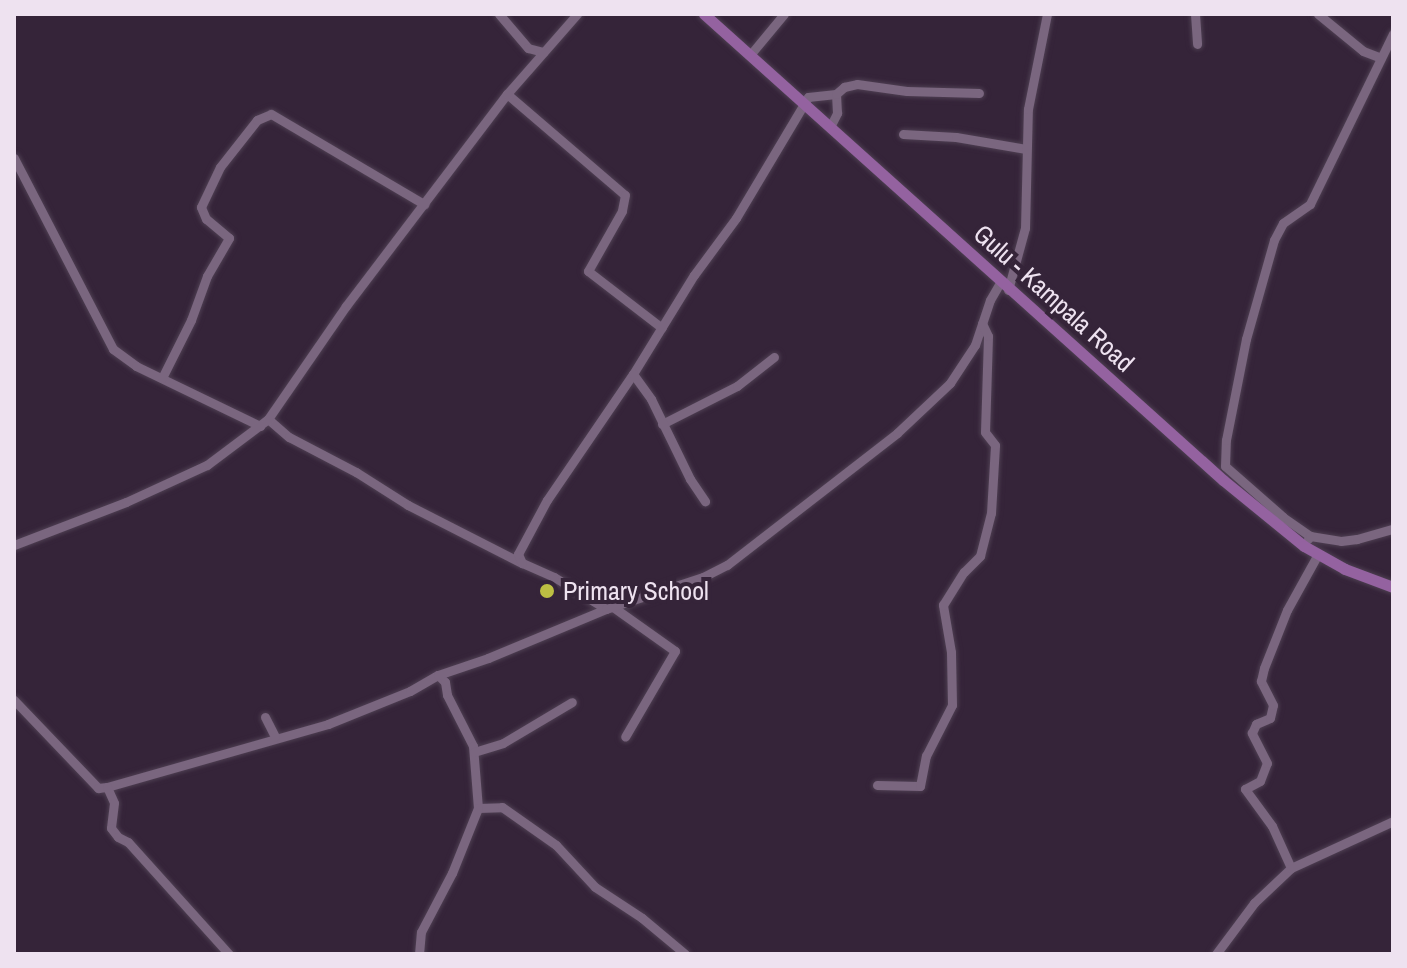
<!DOCTYPE html>
<html>
<head>
<meta charset="utf-8">
<style>
  body { margin:0 }
  #map { position:relative; width:1407px; height:968px; overflow:hidden; background:#352439; font-family:"Archivo Narrow",sans-serif }
  div>[style] { position:absolute }
  [style*='--x'] { left:calc(var(--x)*1px); top:calc(var(--y)*1px); width:calc(var(--w)*1px); rotate:calc(var(--a)*1deg) }
  .roads { filter:drop-shadow(0 0 2px #4e3f52) drop-shadow(0 0 2px #4e3f52) }
  .minor>* { height:9px; margin:-4.5px; padding:0 4.5px; transform-origin:4.5px; border-radius:4.5px; background:#7a667f }
  .major>* { height:11px; margin:-5.5px; padding:0 5.5px; transform-origin:5.5px; border-radius:5.5px; background:#9462a0 }
  .dots>* { width:22px; height:22px; translate:-50% -50%; box-sizing:border-box; border:4px solid #352439; border-radius:50% }
  span { translate:-50% -50%; white-space:nowrap; text-align:center; line-height:1.15; -webkit-text-stroke:8px #352439; paint-order:stroke }
  .street-label { font-size:26px; color:#eee2f0 }
  .poi-label { font-size:26px; color:#eee2f0 }
  .left { translate:0 -50%; text-align:left }
  .frame { position:absolute; inset:0; border:16px solid #eee2f0; pointer-events:none }
</style>
</head>
<body>
<div id="map">
  <div class="roads">
    <div class="minor">
      <div style="--x:499;--y:14;--w:45;--a:49.5"></div>
      <div style="--x:528;--y:48;--w:16;--a:15"></div>
      <div style="--x:1195;--y:14;--w:30;--a:86"></div>
      <div style="--x:1318;--y:14;--w:58;--a:39.4"></div>
      <div style="--x:1363;--y:51;--w:19;--a:21"></div>
      <div style="--x:750;--y:55;--w:53;--a:-50.3"></div>
      <div style="--x:507;--y:94;--w:155;--a:40.6"></div>
      <div style="--x:625;--y:195;--w:16;--a:101"></div>
      <div style="--x:622;--y:211;--w:69;--a:119.5"></div>
      <div style="--x:588;--y:271;--w:93;--a:37.6"></div>
      <div style="--x:830;--y:127;--w:16;--a:-63"></div>
      <div style="--x:837;--y:113;--w:19;--a:-93"></div>
      <div style="--x:903;--y:134;--w:53;--a:3.2"></div>
      <div style="--x:956;--y:137;--w:71;--a:9.7"></div>
      <div style="--x:14;--y:158;--w:215;--a:62.6"></div>
      <div style="--x:113;--y:349;--w:29;--a:36"></div>
      <div style="--x:136;--y:366;--w:138;--a:25.8"></div>
      <div style="--x:1008;--y:290;--w:64;--a:-74.7"></div>
      <div style="--x:1025;--y:228;--w:119;--a:-88.6"></div>
      <div style="--x:1028;--y:109;--w:97;--a:-78.7"></div>
      <div style="--x:633;--y:374;--w:116;--a:-58.4"></div>
      <div style="--x:694;--y:275;--w:71;--a:-53.6"></div>
      <div style="--x:736;--y:218;--w:141;--a:-59.2"></div>
      <div style="--x:808;--y:97;--w:28;--a:-6"></div>
      <div style="--x:836;--y:94;--w:11;--a:-41"></div>
      <div style="--x:844;--y:87;--w:13;--a:-13"></div>
      <div style="--x:857;--y:84;--w:50;--a:8"></div>
      <div style="--x:907;--y:91;--w:72;--a:1.6"></div>
      <div style="--x:162;--y:378;--w:65;--a:-63.4"></div>
      <div style="--x:191;--y:320;--w:47;--a:-70"></div>
      <div style="--x:207;--y:276;--w:44;--a:-59.9"></div>
      <div style="--x:229;--y:238;--w:30;--a:-140"></div>
      <div style="--x:206;--y:219;--w:13;--a:-113"></div>
      <div style="--x:201;--y:207;--w:44;--a:-64.6"></div>
      <div style="--x:220;--y:167;--w:60;--a:-51.8"></div>
      <div style="--x:257;--y:120;--w:15;--a:-23"></div>
      <div style="--x:271;--y:114;--w:178;--a:30.5"></div>
      <div style="--x:268;--y:419;--w:28;--a:41"></div>
      <div style="--x:289;--y:437;--w:76;--a:27.6"></div>
      <div style="--x:356;--y:472;--w:62;--a:32.4"></div>
      <div style="--x:408;--y:505;--w:128;--a:27"></div>
      <div style="--x:662;--y:424;--w:84;--a:-26.9"></div>
      <div style="--x:737;--y:386;--w:47;--a:-38.1"></div>
      <div style="--x:1310;--y:536;--w:33;--a:-145"></div>
      <div style="--x:1283;--y:517;--w:77;--a:-138.7"></div>
      <div style="--x:1225;--y:466;--w:26;--a:-88"></div>
      <div style="--x:1226;--y:440;--w:103;--a:-78.8"></div>
      <div style="--x:1246;--y:339;--w:103;--a:-74.2"></div>
      <div style="--x:1274;--y:240;--w:19;--a:-62"></div>
      <div style="--x:1283;--y:223;--w:33;--a:-35"></div>
      <div style="--x:1310;--y:204;--w:189;--a:-64"></div>
      <div style="--x:1308;--y:539;--w:4;--a:-56"></div>
      <div style="--x:1310;--y:536;--w:31;--a:9"></div>
      <div style="--x:1341;--y:541;--w:16;--a:-7"></div>
      <div style="--x:1357;--y:539;--w:37;--a:-16"></div>
      <div style="--x:14;--y:545;--w:120;--a:-21"></div>
      <div style="--x:126;--y:502;--w:89;--a:-24.6"></div>
      <div style="--x:207;--y:465;--w:76;--a:-37"></div>
      <div style="--x:268;--y:419;--w:137;--a:-55.4"></div>
      <div style="--x:346;--y:306;--w:266;--a:-52.8"></div>
      <div style="--x:507;--y:94;--w:106;--a:-48.8"></div>
      <div style="--x:613;--y:607;--w:76;--a:35.4"></div>
      <div style="--x:675;--y:651;--w:99;--a:120.2"></div>
      <div style="--x:606;--y:609;--w:61;--a:-148.4"></div>
      <div style="--x:554;--y:577;--w:35;--a:-156"></div>
      <div style="--x:522;--y:563;--w:10;--a:-114"></div>
      <div style="--x:518;--y:554;--w:61;--a:-61.8"></div>
      <div style="--x:547;--y:500;--w:153;--a:-55.7"></div>
      <div style="--x:633;--y:374;--w:31;--a:54"></div>
      <div style="--x:651;--y:399;--w:89;--a:64"></div>
      <div style="--x:690;--y:479;--w:27;--a:56"></div>
      <div style="--x:438;--y:675;--w:10;--a:45"></div>
      <div style="--x:445;--y:682;--w:13;--a:81"></div>
      <div style="--x:447;--y:695;--w:57;--a:63"></div>
      <div style="--x:473;--y:746;--w:62;--a:85.4"></div>
      <div style="--x:478;--y:808;--w:24;--a:-2"></div>
      <div style="--x:502;--y:807;--w:66;--a:35.1"></div>
      <div style="--x:556;--y:845;--w:57;--a:47.1"></div>
      <div style="--x:595;--y:887;--w:56;--a:33.4"></div>
      <div style="--x:642;--y:918;--w:56;--a:39.9"></div>
      <div style="--x:14;--y:700;--w:122;--a:46.3"></div>
      <div style="--x:98;--y:788;--w:9;--a:-6"></div>
      <div style="--x:107;--y:787;--w:230;--a:-15.9"></div>
      <div style="--x:328;--y:724;--w:88;--a:-21.9"></div>
      <div style="--x:410;--y:691;--w:32;--a:-30"></div>
      <div style="--x:438;--y:675;--w:53;--a:-18.8"></div>
      <div style="--x:488;--y:658;--w:128;--a:-22.6"></div>
      <div style="--x:606;--y:609;--w:102;--a:-18.3"></div>
      <div style="--x:703;--y:577;--w:27;--a:-27"></div>
      <div style="--x:727;--y:565;--w:215;--a:-37.8"></div>
      <div style="--x:897;--y:433;--w:73;--a:-43.3"></div>
      <div style="--x:950;--y:383;--w:45;--a:-56.7"></div>
      <div style="--x:975;--y:345;--w:47;--a:-71.6"></div>
      <div style="--x:990;--y:300;--w:20;--a:-60"></div>
      <div style="--x:265;--y:717;--w:22;--a:63"></div>
      <div style="--x:474;--y:752;--w:30;--a:-17"></div>
      <div style="--x:503;--y:743;--w:80;--a:-30.7"></div>
      <div style="--x:877;--y:785;--w:43;--a:1.3"></div>
      <div style="--x:920;--y:786;--w:31;--a:-79"></div>
      <div style="--x:926;--y:756;--w:57;--a:-63"></div>
      <div style="--x:952;--y:705;--w:53;--a:-91.1"></div>
      <div style="--x:951;--y:652;--w:48;--a:-99.7"></div>
      <div style="--x:943;--y:605;--w:39;--a:-58"></div>
      <div style="--x:964;--y:572;--w:23;--a:-45"></div>
      <div style="--x:980;--y:556;--w:44;--a:-75.7"></div>
      <div style="--x:991;--y:513;--w:68;--a:-86.6"></div>
      <div style="--x:995;--y:445;--w:16;--a:-128"></div>
      <div style="--x:985;--y:432;--w:96;--a:-88.2"></div>
      <div style="--x:988;--y:336;--w:14;--a:-115"></div>
      <div style="--x:107;--y:787;--w:17;--a:66"></div>
      <div style="--x:114;--y:803;--w:25;--a:97"></div>
      <div style="--x:111;--y:828;--w:11;--a:52"></div>
      <div style="--x:118;--y:837;--w:11;--a:27"></div>
      <div style="--x:128;--y:842;--w:151;--a:48"></div>
      <div style="--x:1291;--y:868;--w:46;--a:-114.3"></div>
      <div style="--x:1272;--y:826;--w:46;--a:-126.1"></div>
      <div style="--x:1245;--y:789;--w:17;--a:-28"></div>
      <div style="--x:1260;--y:781;--w:19;--a:-69"></div>
      <div style="--x:1267;--y:763;--w:34;--a:-117"></div>
      <div style="--x:1252;--y:733;--w:10;--a:-66"></div>
      <div style="--x:1256;--y:724;--w:15;--a:-23"></div>
      <div style="--x:1270;--y:718;--w:13;--a:-77"></div>
      <div style="--x:1273;--y:705;--w:27;--a:-117"></div>
      <div style="--x:1261;--y:681;--w:13;--a:-77"></div>
      <div style="--x:1264;--y:668;--w:62;--a:-68.4"></div>
      <div style="--x:1287;--y:610;--w:64;--a:-61"></div>
      <div style="--x:419;--y:954;--w:22;--a:-85"></div>
      <div style="--x:421;--y:932;--w:67;--a:-62.3"></div>
      <div style="--x:452;--y:873;--w:70;--a:-68.2"></div>
      <div style="--x:1216;--y:954;--w:64;--a:-53.3"></div>
      <div style="--x:1254;--y:903;--w:51;--a:-43.4"></div>
      <div style="--x:1291;--y:868;--w:112;--a:-24.7"></div>
    </div>
    <div class="major">
      <div style="--x:704;--y:14;--w:698;--a:41.92"></div>
      <div style="--x:1223;--y:480;--w:104;--a:39.2"></div>
      <div style="--x:1304;--y:546;--w:47;--a:29.3"></div>
      <div style="--x:1345;--y:569;--w:51;--a:20.6"></div>
    </div>
  </div>
  <div class="dots">
    <div style="left:547px;top:591px;background:#bdbf43"></div>
  </div>
  <div class="street-label">
    <span style="left:1054px;top:298px;rotate:42deg">Gulu - Kampala Road</span>
  </div>
  <div class="poi-label">
    <span class="left" style="left:563px;top:591px">Primary School</span>
  </div>
  <div class="frame"></div>
</div>
</body>
</html>
